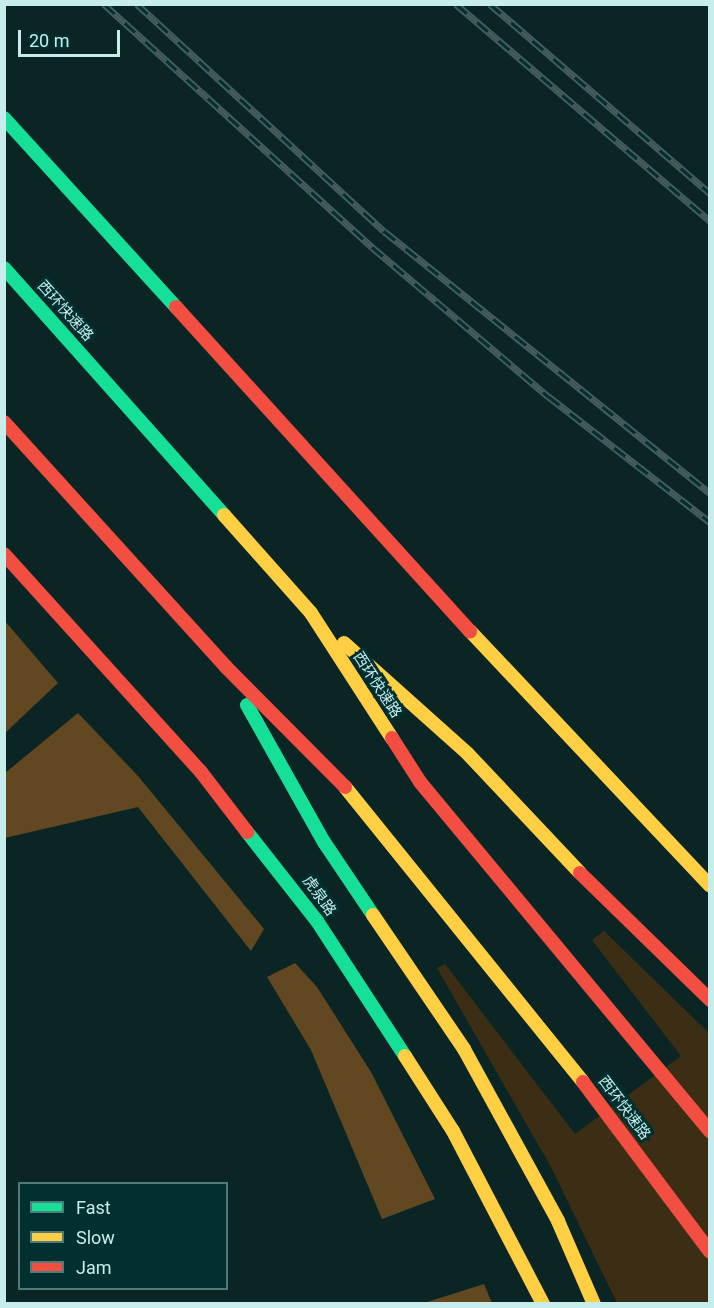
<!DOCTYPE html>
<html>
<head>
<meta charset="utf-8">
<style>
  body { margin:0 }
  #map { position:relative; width:714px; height:1308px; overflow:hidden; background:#0b2525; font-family:Roboto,"Noto Sans SC",sans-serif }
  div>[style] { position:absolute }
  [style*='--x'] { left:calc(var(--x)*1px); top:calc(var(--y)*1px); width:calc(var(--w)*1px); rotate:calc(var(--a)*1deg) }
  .green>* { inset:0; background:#3c2e14 }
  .forest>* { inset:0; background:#614821 }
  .fast>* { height:14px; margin:-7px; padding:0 7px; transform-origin:7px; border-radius:7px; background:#16e098 }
  .slow>* { height:14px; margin:-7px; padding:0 7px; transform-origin:7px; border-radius:7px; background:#ffcf43 }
  .jam>* { height:14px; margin:-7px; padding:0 7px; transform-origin:7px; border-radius:7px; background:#f24e42 }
  .rail>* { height:7px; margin-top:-3.5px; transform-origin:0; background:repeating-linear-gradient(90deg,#003030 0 14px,#445c5c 0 28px); box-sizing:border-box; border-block:2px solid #445c5c }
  span { translate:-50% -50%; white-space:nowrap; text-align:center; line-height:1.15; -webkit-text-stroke:6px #003030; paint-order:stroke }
  .street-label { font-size:15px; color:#c6eceb }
  .frame { position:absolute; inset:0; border:6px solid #c6eceb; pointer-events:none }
  .legend { position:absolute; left:18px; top:1182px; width:210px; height:108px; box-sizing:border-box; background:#003030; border:2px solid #4f7b7b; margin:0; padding:8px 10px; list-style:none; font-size:18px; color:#c6eceb }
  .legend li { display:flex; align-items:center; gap:12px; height:30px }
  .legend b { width:30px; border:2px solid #4f7b7b }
  .scale { position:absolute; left:18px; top:30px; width:102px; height:27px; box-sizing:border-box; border:3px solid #c6eceb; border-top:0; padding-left:8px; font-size:18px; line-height:21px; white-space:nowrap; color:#c6eceb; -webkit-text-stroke:4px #003030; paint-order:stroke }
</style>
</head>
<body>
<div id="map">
  <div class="green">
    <div style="clip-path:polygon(604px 931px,709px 1033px,709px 1303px,617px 1303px,551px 1167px,437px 968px,445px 964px,575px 1134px,681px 1056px,592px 940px)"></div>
  </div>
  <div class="forest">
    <div style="clip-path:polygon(4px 620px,58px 683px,5px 733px,4px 733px)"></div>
    <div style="clip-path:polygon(78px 713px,138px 776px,264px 929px,251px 951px,138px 807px,5px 838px,5px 773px)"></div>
    <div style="clip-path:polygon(295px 963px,317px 987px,371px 1072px,435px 1199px,382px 1219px,311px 1050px,267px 977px)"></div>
    <div style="clip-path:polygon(484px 1284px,492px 1303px,424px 1303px)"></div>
  </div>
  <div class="fast">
    <div style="--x:4;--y:118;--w:256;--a:47.7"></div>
    <div style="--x:4;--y:268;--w:331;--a:48.3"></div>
    <div style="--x:247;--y:705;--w:157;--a:60.7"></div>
    <div style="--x:324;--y:842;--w:88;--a:56.1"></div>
    <div style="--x:247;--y:832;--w:113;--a:51.8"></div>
    <div style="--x:317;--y:921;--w:161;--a:56.9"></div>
  </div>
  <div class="slow">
    <div style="--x:224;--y:515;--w:131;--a:48.4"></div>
    <div style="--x:311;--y:613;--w:149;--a:57.1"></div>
    <div style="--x:470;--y:631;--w:350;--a:46.7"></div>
    <div style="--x:344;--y:643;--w:166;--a:41.8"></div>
    <div style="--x:468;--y:754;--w:163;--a:46.7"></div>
    <div style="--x:345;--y:787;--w:379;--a:51.1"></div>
    <div style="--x:373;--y:915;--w:162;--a:55.8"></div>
    <div style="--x:464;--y:1049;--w:196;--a:61.3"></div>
    <div style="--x:558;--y:1221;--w:90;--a:66.6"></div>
    <div style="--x:405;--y:1056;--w:89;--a:57.4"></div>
    <div style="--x:453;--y:1131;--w:195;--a:62.5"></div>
  </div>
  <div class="jam">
    <div style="--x:176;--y:307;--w:438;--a:47.8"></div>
    <div style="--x:4;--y:422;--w:331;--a:47.8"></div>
    <div style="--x:226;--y:667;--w:169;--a:45.2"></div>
    <div style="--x:4;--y:554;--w:294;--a:47.9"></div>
    <div style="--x:201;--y:772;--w:76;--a:52.5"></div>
    <div style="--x:392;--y:738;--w:52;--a:57.5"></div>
    <div style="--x:420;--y:782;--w:454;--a:50.3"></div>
    <div style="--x:580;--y:873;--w:182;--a:44.3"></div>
    <div style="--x:583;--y:1082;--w:212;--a:53.2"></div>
  </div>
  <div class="rail">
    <div style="--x:104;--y:4;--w:362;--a:42.2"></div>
    <div style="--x:372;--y:247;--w:231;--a:40.3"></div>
    <div style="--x:548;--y:396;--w:205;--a:37.9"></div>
    <div style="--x:137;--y:4;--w:335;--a:42.6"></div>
    <div style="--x:384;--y:231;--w:418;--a:38.8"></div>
    <div style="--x:456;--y:4;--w:334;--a:40.5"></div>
    <div style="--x:490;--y:4;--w:290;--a:40.7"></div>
  </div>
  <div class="street-label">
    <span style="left:65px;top:311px;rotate:48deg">西环快速路</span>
    <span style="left:377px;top:685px;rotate:57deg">西环快速路</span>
    <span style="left:319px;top:896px;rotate:54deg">虎泉路</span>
    <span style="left:624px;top:1108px;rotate:53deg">西环快速路</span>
  </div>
  <div class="frame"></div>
  <ul class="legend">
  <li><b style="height:8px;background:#16e098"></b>Fast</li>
  <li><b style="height:8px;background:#ffcf43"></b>Slow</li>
  <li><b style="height:8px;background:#f24e42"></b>Jam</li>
  </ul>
  <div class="scale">20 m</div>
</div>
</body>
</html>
